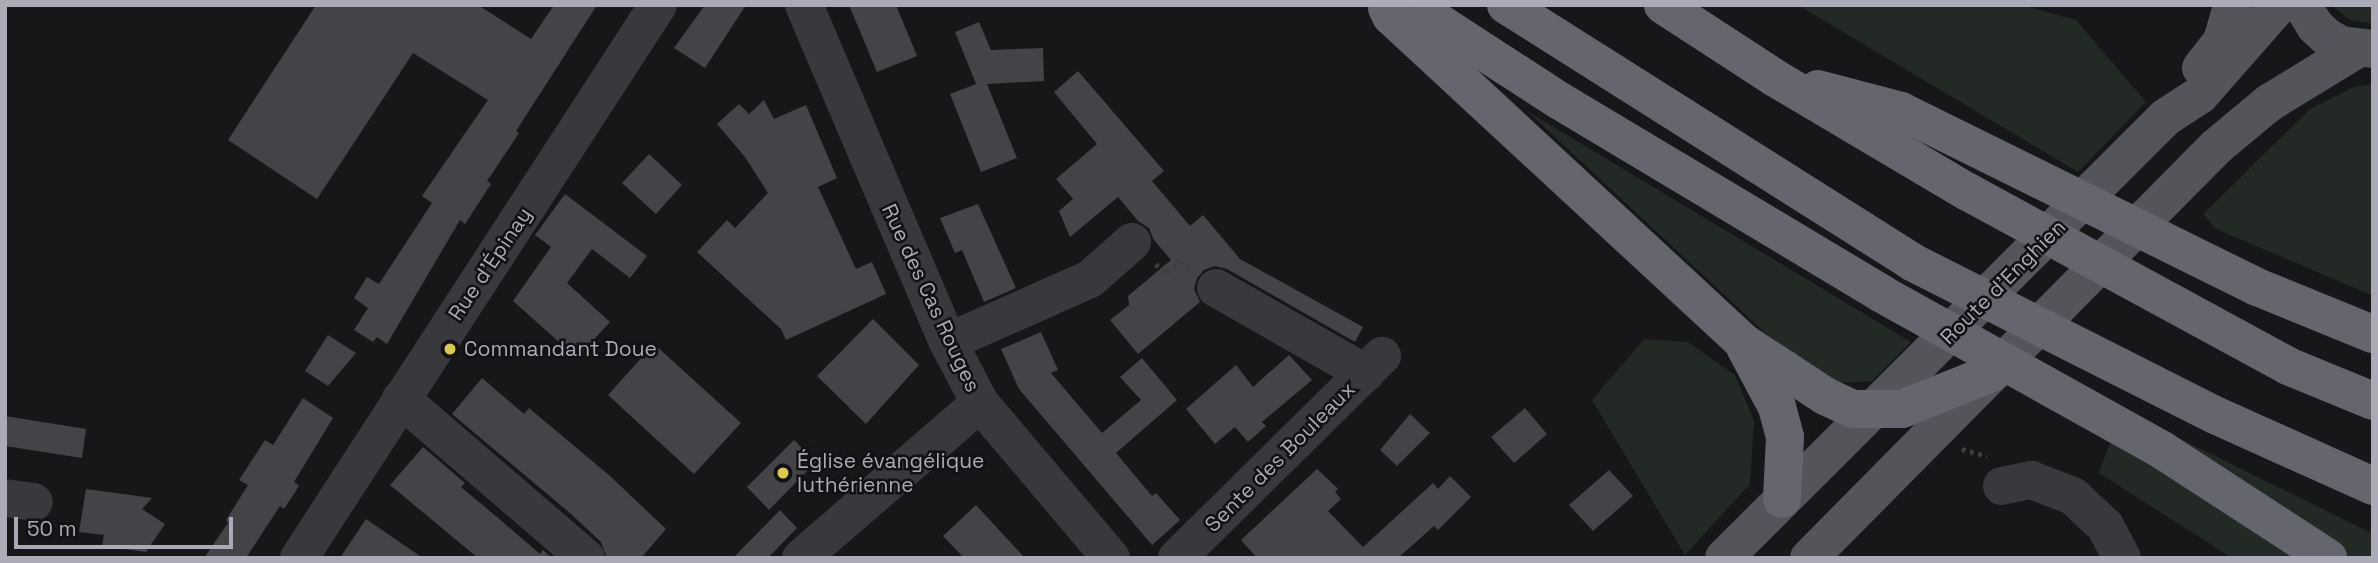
<!DOCTYPE html>
<html>
<head>
<meta charset="utf-8">
<style>
  body { margin:0 }
  #map { position:relative; width:2378px; height:563px; overflow:hidden; background:#171618; font-family:"Space Grotesk",sans-serif }
  div>[style] { position:absolute }
  [style*='--x'] { left:calc(var(--x)*1px); top:calc(var(--y)*1px); width:calc(var(--w)*1px); rotate:calc(var(--a)*1deg) }
  .green>* { inset:0; background:#232a25 }
  .building>* { inset:0; background:#444348 }
  .path>* { height:4.5px; margin-top:-2.25px; transform-origin:0; background:repeating-linear-gradient(90deg,#3e3e43 0 3.5px,transparent 0 8.5px) }
  .minor>* { height:38px; margin:-19px; padding:0 19px; transform-origin:19px; border-radius:19px; background:#38383d }
  .major>* { height:38px; margin:-19px; padding:0 19px; transform-origin:19px; border-radius:19px; background:#54545b }
  .highway>* { height:38px; margin:-19px; padding:0 19px; transform-origin:19px; border-radius:19px; background:#64656d }
  .dots>* { width:19px; height:19px; translate:-50% -50%; box-sizing:border-box; border:4px solid #121113; border-radius:50% }
  span { translate:-50% -50%; white-space:nowrap; text-align:center; line-height:1.15; -webkit-text-stroke:5px #121113; paint-order:stroke }
  .street-label { font-size:21px; color:#aaabb6 }
  .poi-label { font-size:21px; color:#aaabb6 }
  .left { translate:0 -50%; text-align:left }
  .frame { position:absolute; inset:0; border:7px solid #aaabb6; pointer-events:none }
  .scale { position:absolute; left:14px; top:517px; width:219px; height:32px; box-sizing:border-box; border:4px solid #aaabb6; border-top:0; padding-left:9px; font-size:21px; line-height:24px; white-space:nowrap; color:#aaabb6; -webkit-text-stroke:5px #121113; paint-order:stroke }
</style>
</head>
<body>
<div id="map">
  <div class="green">
    <div style="clip-path:polygon(1798px 5px,2022px 5px,2076px 20px,2146px 102px,2078px 172px)"></div>
    <div style="clip-path:polygon(2331px 5px,2373px 5px,2373px 24px,2350px 20px)"></div>
    <div style="clip-path:polygon(2373px 84px,2373px 296px,2216px 229px,2203px 214px,2310px 109px,2354px 87px)"></div>
    <div style="clip-path:polygon(1527px 111px,1911px 342px,1872px 381px,1820px 384px)"></div>
    <div style="clip-path:polygon(1644px 339px,1688px 342px,1735px 375px,1754px 421px,1750px 484px,1685px 555px,1592px 400px)"></div>
    <div style="clip-path:polygon(2122px 410px,2373px 534px,2373px 558px,2232px 558px,2099px 473px)"></div>
  </div>
  <div class="building">
    <div style="clip-path:polygon(316px 5px,478px 5px,531px 39px,554px 5px,597px 5px,516px 131px,519px 133px,487px 181px,491px 184px,465px 224px,460px 220px,387px 344px,377px 337px,373px 342px,354px 330px,368px 308px,354px 298px,367px 277px,379px 284px,432px 203px,422px 196px,488px 100px,413px 53px,317px 199px,228px 140px)"></div>
    <div style="clip-path:polygon(705px 5px,746px 5px,705px 68px,674px 48px)"></div>
    <div style="clip-path:polygon(849px 5px,896px 5px,917px 56px,877px 72px)"></div>
    <div style="clip-path:polygon(979px 22px,991px 50px,1043px 48px,1044px 81px,987px 84px,1017px 158px,981px 172px,950px 94px,976px 84px,955px 32px)"></div>
    <div style="clip-path:polygon(1078px 71px,1164px 171px,1152px 181px,1190px 226px,1203px 215px,1240px 259px,1363px 327px,1355px 342px,1227px 269px,1215px 266px,1204px 270px,1197px 278px,1194px 289px,1200px 302px,1138px 354px,1110px 320px,1129px 305px,1128px 296px,1171px 260px,1154px 240px,1149px 228px,1138px 221px,1118px 197px,1070px 237px,1059px 211px,1073px 199px,1056px 179px,1097px 144px,1054px 92px)"></div>
    <div style="clip-path:polygon(764px 100px,774px 119px,806px 105px,837px 178px,818px 187px,856px 269px,872px 262px,886px 294px,786px 340px,781px 329px,697px 252px,727px 220px,735px 228px,768px 193px,745px 157px,717px 124px,739px 104px,749px 114px)"></div>
    <div style="clip-path:polygon(649px 154px,682px 185px,656px 214px,622px 183px)"></div>
    <div style="clip-path:polygon(565px 194px,647px 256px,630px 278px,592px 249px,567px 283px,610px 322px,577px 358px,513px 301px,551px 247px,535px 235px)"></div>
    <div style="clip-path:polygon(978px 204px,1016px 288px,984px 302px,962px 250px,955px 253px,940px 218px)"></div>
    <div style="clip-path:polygon(873px 319px,919px 365px,866px 424px,817px 376px)"></div>
    <div style="clip-path:polygon(1041px 332px,1058px 370px,1051px 373px,1102px 433px,1141px 400px,1120px 377px,1142px 358px,1177px 400px,1116px 453px,1152px 496px,1156px 493px,1180px 520px,1152px 545px,1019px 389px,1001px 349px)"></div>
    <div style="clip-path:polygon(328px 335px,356px 353px,328px 386px,305px 371px)"></div>
    <div style="clip-path:polygon(654px 344px,741px 423px,694px 474px,608px 395px)"></div>
    <div style="clip-path:polygon(1289px 355px,1312px 380px,1262px 422px,1266px 426px,1248px 442px,1235px 427px,1215px 444px,1186px 409px,1236px 365px,1253px 387px)"></div>
    <div style="clip-path:polygon(482px 378px,524px 414px,529px 408px,610px 476px,666px 529px,641px 558px,607px 558px,601px 542px,571px 514px,452px 414px)"></div>
    <div style="clip-path:polygon(303px 398px,333px 418px,294px 482px,299px 486px,284px 509px,280px 506px,246px 558px,204px 558px,228px 523px,226px 520px,248px 485px,239px 480px,265px 440px,273px 445px)"></div>
    <div style="clip-path:polygon(1525px 408px,1547px 434px,1514px 463px,1491px 437px)"></div>
    <div style="clip-path:polygon(1410px 414px,1430px 433px,1397px 466px,1380px 450px)"></div>
    <div style="clip-path:polygon(5px 416px,86px 429px,82px 458px,5px 446px)"></div>
    <div style="clip-path:polygon(794px 440px,816px 462px,769px 510px,747px 487px)"></div>
    <div style="clip-path:polygon(423px 447px,465px 483px,461px 487px,497px 517px,540px 554px,543px 550px,552px 558px,478px 558px,390px 485px)"></div>
    <div style="clip-path:polygon(1317px 469px,1338px 489px,1335px 492px,1341px 499px,1328px 511px,1363px 547px,1433px 483px,1438px 489px,1450px 476px,1471px 497px,1438px 530px,1434px 526px,1398px 558px,1257px 558px,1241px 540px)"></div>
    <div style="clip-path:polygon(1609px 470px,1633px 496px,1593px 531px,1569px 505px)"></div>
    <div style="clip-path:polygon(86px 489px,152px 498px,142px 509px,165px 524px,146px 552px,102px 546px,104px 535px,79px 532px)"></div>
    <div style="clip-path:polygon(976px 505px,1025px 558px,964px 558px,943px 536px)"></div>
    <div style="clip-path:polygon(780px 510px,797px 528px,768px 558px,733px 558px)"></div>
    <div style="clip-path:polygon(366px 519px,423px 558px,340px 558px)"></div>
  </div>
  <div class="path">
    <div style="--x:1156;--y:264;--w:13;--a:39"></div>
    <div style="--x:1166;--y:272;--w:18;--a:-34"></div>
    <div style="--x:1181;--y:262;--w:12;--a:35"></div>
    <div style="--x:1962;--y:449;--w:26;--a:16"></div>
  </div>
  <div class="minor">
    <div style="--x:804;--y:5;--w:366;--a:66.9"></div>
    <div style="--x:948;--y:342;--w:69;--a:62.3"></div>
    <div style="--x:980;--y:403;--w:203;--a:49.8"></div>
    <div style="--x:1216;--y:288;--w:172;--a:29.7"></div>
    <div style="--x:948;--y:342;--w:155;--a:-23.9"></div>
    <div style="--x:1090;--y:279;--w:56;--a:-41.4"></div>
    <div style="--x:401;--y:399;--w:244;--a:40.7"></div>
    <div style="--x:2002;--y:486;--w:30;--a:-12"></div>
    <div style="--x:2031;--y:480;--w:45;--a:20.9"></div>
    <div style="--x:2073;--y:496;--w:44;--a:43.2"></div>
    <div style="--x:2105;--y:526;--w:36;--a:62"></div>
    <div style="--x:5;--y:498;--w:29;--a:8"></div>
    <div style="--x:299;--y:558;--w:659;--a:-57.01"></div>
    <div style="--x:801;--y:558;--w:237;--a:-40.9"></div>
    <div style="--x:1177;--y:558;--w:288;--a:-44.6"></div>
  </div>
  <div class="major">
    <div style="--x:2302;--y:5;--w:25;--a:58"></div>
    <div style="--x:2315;--y:26;--w:16;--a:43"></div>
    <div style="--x:2327;--y:37;--w:16;--a:30"></div>
    <div style="--x:2341;--y:45;--w:32;--a:7"></div>
    <div style="--x:2201;--y:68;--w:34;--a:-52"></div>
    <div style="--x:2222;--y:41;--w:37;--a:-74"></div>
    <div style="--x:1724;--y:558;--w:624;--a:-44.94"></div>
    <div style="--x:2166;--y:117;--w:40;--a:-32.9"></div>
    <div style="--x:2200;--y:95;--w:120;--a:-48.7"></div>
    <div style="--x:1809;--y:558;--w:578;--a:-45.28"></div>
    <div style="--x:2216;--y:147;--w:69;--a:-39.7"></div>
    <div style="--x:2269;--y:103;--w:103;--a:-31.5"></div>
  </div>
  <div class="highway">
    <div style="--x:1412;--y:5;--w:176;--a:33"></div>
    <div style="--x:1560;--y:101;--w:375;--a:30.9"></div>
    <div style="--x:1882;--y:294;--w:321;--a:29.1"></div>
    <div style="--x:2162;--y:450;--w:198;--a:33"></div>
    <div style="--x:1506;--y:5;--w:481;--a:32.3"></div>
    <div style="--x:1912;--y:262;--w:339;--a:26.8"></div>
    <div style="--x:2215;--y:415;--w:173;--a:24.2"></div>
    <div style="--x:1663;--y:5;--w:134;--a:33.1"></div>
    <div style="--x:1775;--y:78;--w:224;--a:30.6"></div>
    <div style="--x:1968;--y:192;--w:364;--a:28.5"></div>
    <div style="--x:2288;--y:366;--w:92;--a:22.4"></div>
    <div style="--x:1387;--y:8;--w:9;--a:63"></div>
    <div style="--x:1391;--y:16;--w:480;--a:42.8"></div>
    <div style="--x:1743;--y:342;--w:98;--a:33.4"></div>
    <div style="--x:1825;--y:396;--w:31;--a:25"></div>
    <div style="--x:1853;--y:409;--w:49;--a:0"></div>
    <div style="--x:1902;--y:409;--w:97;--a:-21.8"></div>
    <div style="--x:1818;--y:89;--w:86;--a:14.8"></div>
    <div style="--x:1901;--y:111;--w:397;--a:26.3"></div>
    <div style="--x:2257;--y:287;--w:125;--a:22.1"></div>
    <div style="--x:1745;--y:347;--w:68;--a:61.9"></div>
    <div style="--x:1777;--y:407;--w:31;--a:75"></div>
    <div style="--x:1785;--y:437;--w:62;--a:92.8"></div>
  </div>
  <div class="dots">
    <div style="left:450px;top:349px;background:#deca49"></div>
    <div style="left:783px;top:473px;background:#deca49"></div>
  </div>
  <div class="street-label">
    <span style="left:490px;top:264px;rotate:-56deg">Rue d'Épinay</span>
    <span style="left:2003px;top:282px;rotate:-45deg">Route d'Enghien</span>
    <span style="left:931px;top:298px;rotate:65deg">Rue des Cas Rouges</span>
    <span style="left:1280px;top:457px;rotate:-45deg">Sente des Bouleaux</span>
  </div>
  <div class="poi-label">
    <span class="left" style="left:464px;top:349px">Commandant Doue</span>
    <span class="left" style="left:797px;top:473px">Église évangélique<br>luthérienne</span>
  </div>
  <div class="frame"></div>
  <div class="scale">50 m</div>
</div>
</body>
</html>
